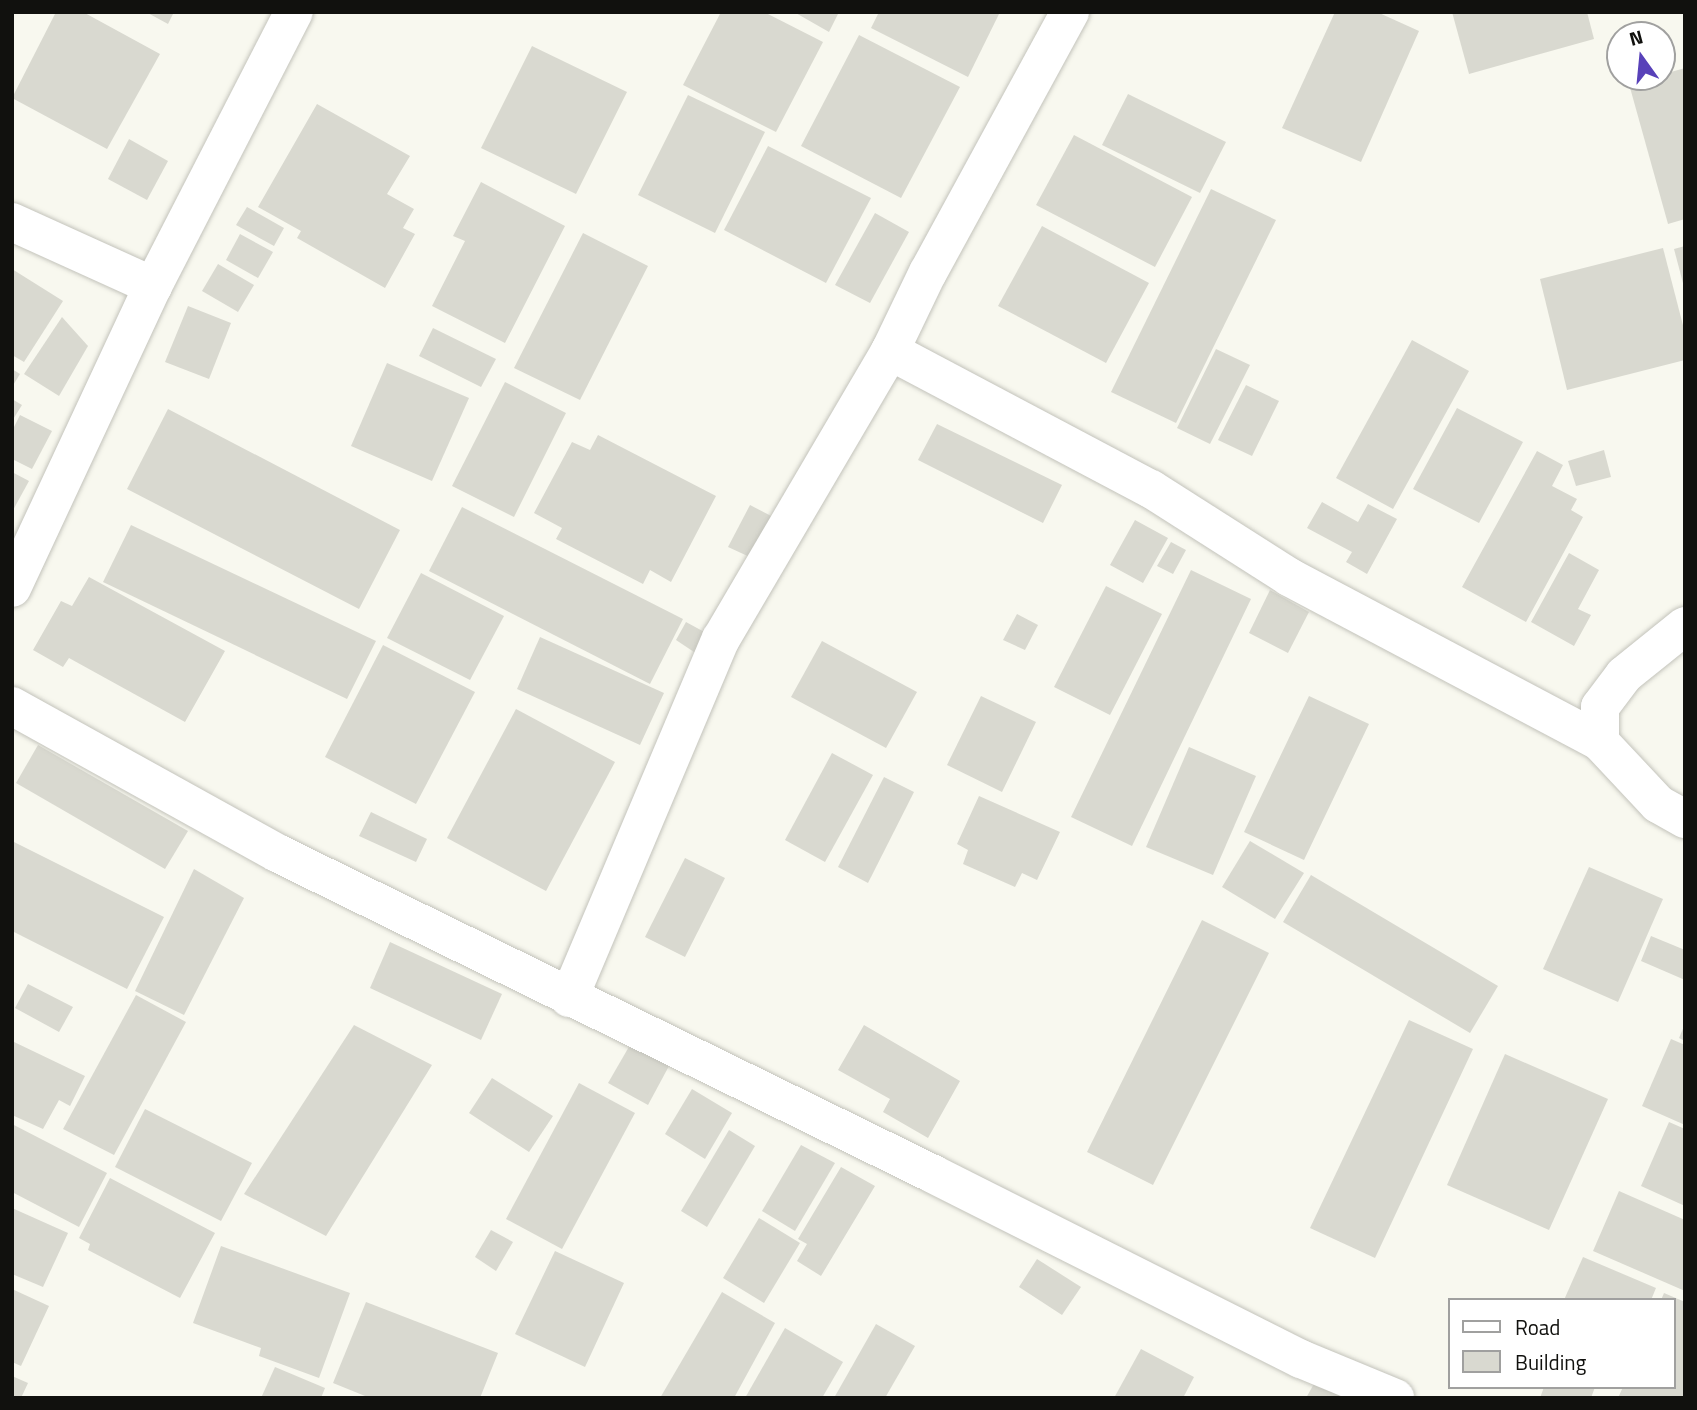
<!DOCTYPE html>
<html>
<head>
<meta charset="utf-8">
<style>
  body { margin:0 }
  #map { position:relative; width:1697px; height:1410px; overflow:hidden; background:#f8f8ef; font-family:"Titillium Web",sans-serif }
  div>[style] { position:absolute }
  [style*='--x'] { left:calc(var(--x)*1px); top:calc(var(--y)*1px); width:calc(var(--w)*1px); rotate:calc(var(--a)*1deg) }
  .building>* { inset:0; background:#d9d9d0 }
  .roads { filter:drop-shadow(0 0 2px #c3c3bb) drop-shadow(0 0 2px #c3c3bb) }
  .minor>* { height:38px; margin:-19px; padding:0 19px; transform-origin:19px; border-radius:19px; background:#fff }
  span { translate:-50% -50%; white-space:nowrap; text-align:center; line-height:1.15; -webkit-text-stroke:5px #fff; paint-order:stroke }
  .frame { position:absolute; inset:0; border:14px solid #11110e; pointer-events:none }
  .legend { position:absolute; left:1448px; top:1298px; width:228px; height:91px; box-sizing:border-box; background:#fff; border:2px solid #a0a09f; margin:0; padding:9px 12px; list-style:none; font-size:21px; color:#11110e }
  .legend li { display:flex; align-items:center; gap:14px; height:35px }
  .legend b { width:35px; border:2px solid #a0a09f }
  .north { position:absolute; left:1606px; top:21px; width:70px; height:70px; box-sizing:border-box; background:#fff; border:2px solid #a0a09f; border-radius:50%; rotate:345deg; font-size:19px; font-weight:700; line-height:28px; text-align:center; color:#11110e }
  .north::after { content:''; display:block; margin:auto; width:24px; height:32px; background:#5841b9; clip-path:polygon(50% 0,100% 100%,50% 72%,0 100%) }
</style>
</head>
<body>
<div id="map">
  <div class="building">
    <div style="clip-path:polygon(56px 12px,83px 12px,160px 54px,107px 149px,12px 98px)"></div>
    <div style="clip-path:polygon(146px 12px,174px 12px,168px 24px)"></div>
    <div style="clip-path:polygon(721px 12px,764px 12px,823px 42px,776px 132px,683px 85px)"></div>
    <div style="clip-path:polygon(794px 12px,839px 12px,829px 32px)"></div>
    <div style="clip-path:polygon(879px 12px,1000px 12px,968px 77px,871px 28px)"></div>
    <div style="clip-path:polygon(1335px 12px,1377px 12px,1419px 31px,1361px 162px,1282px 128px)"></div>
    <div style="clip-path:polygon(1452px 12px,1587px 12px,1594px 39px,1469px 74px)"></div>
    <div style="clip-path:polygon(859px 35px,960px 87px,901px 198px,801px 146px)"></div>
    <div style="clip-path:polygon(532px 46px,627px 92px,576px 194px,481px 148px)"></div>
    <div style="clip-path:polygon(1685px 68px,1685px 219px,1668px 224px,1629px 84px)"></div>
    <div style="clip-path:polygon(1128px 94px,1226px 142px,1200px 193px,1102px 145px)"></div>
    <div style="clip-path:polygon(688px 95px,765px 132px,715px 233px,638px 195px)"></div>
    <div style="clip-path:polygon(317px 104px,410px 156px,387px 194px,414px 209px,403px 228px,415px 234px,385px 288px,297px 238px,301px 231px,258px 207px)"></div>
    <div style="clip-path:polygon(1074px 135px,1192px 197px,1155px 267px,1036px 205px)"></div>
    <div style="clip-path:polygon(129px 139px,168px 161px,147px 200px,108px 179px)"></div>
    <div style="clip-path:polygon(768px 146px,871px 198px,826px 283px,724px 230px)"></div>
    <div style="clip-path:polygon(481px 182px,565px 226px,505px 343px,432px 306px,465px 241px,453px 236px)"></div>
    <div style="clip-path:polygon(1211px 189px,1276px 220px,1176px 423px,1111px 392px)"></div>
    <div style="clip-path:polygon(247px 207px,284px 228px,274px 246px,236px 225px)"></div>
    <div style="clip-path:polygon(875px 213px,909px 232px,870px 303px,835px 285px)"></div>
    <div style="clip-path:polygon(1042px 226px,1149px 283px,1106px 363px,998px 306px)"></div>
    <div style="clip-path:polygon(583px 233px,648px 266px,580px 400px,514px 368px)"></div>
    <div style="clip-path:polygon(240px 234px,273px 252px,258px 278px,226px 260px)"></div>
    <div style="clip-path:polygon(1685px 246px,1685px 287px,1684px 287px,1674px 249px)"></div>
    <div style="clip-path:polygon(1663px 248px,1685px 333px,1685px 360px,1567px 390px,1540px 279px)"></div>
    <div style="clip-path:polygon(218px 264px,254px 285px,238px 312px,202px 291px)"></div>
    <div style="clip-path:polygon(12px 269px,63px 301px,24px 362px,12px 355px)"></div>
    <div style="clip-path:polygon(188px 306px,231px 323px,209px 379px,165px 362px)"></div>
    <div style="clip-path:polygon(62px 317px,88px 346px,59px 396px,24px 374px)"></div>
    <div style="clip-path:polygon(433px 328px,496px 359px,481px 387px,419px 356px)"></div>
    <div style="clip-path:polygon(1412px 340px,1469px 371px,1393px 509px,1336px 478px)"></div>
    <div style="clip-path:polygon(1216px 349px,1250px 365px,1210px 444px,1177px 428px)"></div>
    <div style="clip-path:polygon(387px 363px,469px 398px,432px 481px,351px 446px)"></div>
    <div style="clip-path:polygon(12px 369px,20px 374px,12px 387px)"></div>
    <div style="clip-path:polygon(505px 382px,566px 413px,514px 517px,452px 486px)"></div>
    <div style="clip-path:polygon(1246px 385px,1279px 401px,1252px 456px,1218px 440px)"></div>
    <div style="clip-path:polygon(12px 399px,22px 405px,12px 421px)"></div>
    <div style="clip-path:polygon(1457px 408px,1523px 442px,1479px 523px,1413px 489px)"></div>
    <div style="clip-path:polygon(168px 409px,400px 530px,359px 609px,127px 489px)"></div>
    <div style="clip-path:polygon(20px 415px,52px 431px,32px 469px,12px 459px,12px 431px)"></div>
    <div style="clip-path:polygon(937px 424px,1062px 485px,1043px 523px,918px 460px)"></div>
    <div style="clip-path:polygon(598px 435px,716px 496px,671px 582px,650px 570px,643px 584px,556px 539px,562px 528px,534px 513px,572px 442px,590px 450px)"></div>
    <div style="clip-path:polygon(1604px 450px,1611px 477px,1576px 486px,1568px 461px)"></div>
    <div style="clip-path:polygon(1537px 451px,1563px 465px,1552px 486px,1577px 499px,1571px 510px,1583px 517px,1526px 622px,1462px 587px)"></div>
    <div style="clip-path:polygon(12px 472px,29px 481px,12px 512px)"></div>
    <div style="clip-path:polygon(1322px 502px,1358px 522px,1368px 504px,1397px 519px,1367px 574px,1346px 562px,1352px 552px,1307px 528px)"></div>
    <div style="clip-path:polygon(750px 505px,773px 517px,752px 558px,728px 547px)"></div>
    <div style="clip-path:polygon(462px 507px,683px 619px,650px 684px,429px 571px)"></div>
    <div style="clip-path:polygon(1135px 520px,1168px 538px,1143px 583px,1110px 565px)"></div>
    <div style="clip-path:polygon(131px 525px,376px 641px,347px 699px,103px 582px)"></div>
    <div style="clip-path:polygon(1171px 542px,1186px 550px,1173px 574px,1157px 566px)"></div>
    <div style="clip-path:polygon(1569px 553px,1599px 570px,1578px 609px,1591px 615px,1574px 646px,1531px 622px)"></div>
    <div style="clip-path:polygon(1191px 570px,1251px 599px,1132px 846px,1071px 817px)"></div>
    <div style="clip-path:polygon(421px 573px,504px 616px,470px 680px,387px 638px)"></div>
    <div style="clip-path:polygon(89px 577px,225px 651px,185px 722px,69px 658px,63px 667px,33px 650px,61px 601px,72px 606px)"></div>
    <div style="clip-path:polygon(1106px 586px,1162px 614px,1110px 715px,1054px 687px)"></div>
    <div style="clip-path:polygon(1270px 590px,1309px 612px,1288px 653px,1249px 633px)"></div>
    <div style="clip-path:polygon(1017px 614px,1038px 625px,1025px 650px,1003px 640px)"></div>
    <div style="clip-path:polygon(686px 622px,708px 634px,697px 654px,676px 640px)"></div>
    <div style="clip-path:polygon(540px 637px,664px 693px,640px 745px,517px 689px)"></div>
    <div style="clip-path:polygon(822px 641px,917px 692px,886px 748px,791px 697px)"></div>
    <div style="clip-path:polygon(383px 645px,475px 692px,416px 804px,325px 757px)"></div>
    <div style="clip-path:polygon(981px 696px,1036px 722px,1002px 792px,947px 765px)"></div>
    <div style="clip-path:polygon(1309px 696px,1369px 724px,1304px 860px,1244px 832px)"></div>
    <div style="clip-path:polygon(516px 709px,615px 762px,546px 891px,447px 838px)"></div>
    <div style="clip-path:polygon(38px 745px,188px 831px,165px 869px,16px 783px)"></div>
    <div style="clip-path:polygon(1189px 747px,1256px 776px,1213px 875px,1146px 847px)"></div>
    <div style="clip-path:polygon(832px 753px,873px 775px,825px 862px,785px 840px)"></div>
    <div style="clip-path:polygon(884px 777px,914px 792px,868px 883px,838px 867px)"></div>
    <div style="clip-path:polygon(979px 796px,1060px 832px,1037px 880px,1022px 873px,1015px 887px,963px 864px,968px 850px,957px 844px)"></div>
    <div style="clip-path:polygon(371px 812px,427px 839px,416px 862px,359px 836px)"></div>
    <div style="clip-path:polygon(12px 841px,164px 917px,127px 989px,12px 931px)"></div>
    <div style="clip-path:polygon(1250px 841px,1304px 873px,1275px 919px,1222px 887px)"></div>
    <div style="clip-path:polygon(685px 858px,725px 878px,685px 957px,645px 937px)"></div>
    <div style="clip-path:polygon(1589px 867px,1663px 899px,1618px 1002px,1543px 969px)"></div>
    <div style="clip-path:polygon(194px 869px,244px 898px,184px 1015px,135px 991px)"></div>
    <div style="clip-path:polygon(1311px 875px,1498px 986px,1470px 1033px,1283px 922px)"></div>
    <div style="clip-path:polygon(1202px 920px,1269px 953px,1153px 1185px,1087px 1152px)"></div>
    <div style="clip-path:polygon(1651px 936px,1685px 950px,1685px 980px,1641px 961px)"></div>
    <div style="clip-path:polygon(390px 942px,502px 994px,481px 1040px,370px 988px)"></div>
    <div style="clip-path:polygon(28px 984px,73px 1007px,59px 1032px,15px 1008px)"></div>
    <div style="clip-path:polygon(136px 995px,186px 1022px,114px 1155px,63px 1129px)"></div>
    <div style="clip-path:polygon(1409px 1020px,1473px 1049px,1375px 1258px,1310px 1228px)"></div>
    <div style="clip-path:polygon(1685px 1024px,1685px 1041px,1679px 1038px)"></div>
    <div style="clip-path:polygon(354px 1025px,432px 1065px,326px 1236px,244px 1194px)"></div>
    <div style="clip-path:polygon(864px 1025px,960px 1081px,928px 1138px,883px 1112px,890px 1099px,838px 1070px)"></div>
    <div style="clip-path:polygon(1671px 1039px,1685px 1045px,1685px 1125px,1642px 1106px)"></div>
    <div style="clip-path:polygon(12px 1041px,85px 1076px,70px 1106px,59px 1100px,43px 1129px,12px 1115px)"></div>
    <div style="clip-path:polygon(630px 1045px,669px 1066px,648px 1105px,608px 1083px)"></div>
    <div style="clip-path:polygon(1505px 1054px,1608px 1099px,1549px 1230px,1447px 1185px)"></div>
    <div style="clip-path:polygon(492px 1078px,553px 1116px,529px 1152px,469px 1113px)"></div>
    <div style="clip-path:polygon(579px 1083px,635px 1113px,562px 1249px,506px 1219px)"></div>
    <div style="clip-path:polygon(692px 1089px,732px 1113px,705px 1159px,665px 1134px)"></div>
    <div style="clip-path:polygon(145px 1109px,252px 1163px,221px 1221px,115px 1167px)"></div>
    <div style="clip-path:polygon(1669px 1122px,1685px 1129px,1685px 1206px,1641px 1186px)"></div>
    <div style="clip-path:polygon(12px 1124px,107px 1173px,79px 1227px,12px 1192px)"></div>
    <div style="clip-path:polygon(729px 1130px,755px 1146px,707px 1227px,681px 1211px)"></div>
    <div style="clip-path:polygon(801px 1145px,835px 1163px,795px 1231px,762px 1211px)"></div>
    <div style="clip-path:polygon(841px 1167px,875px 1186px,821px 1276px,797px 1261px,807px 1244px,798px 1239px)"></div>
    <div style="clip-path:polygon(110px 1178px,215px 1233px,180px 1298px,88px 1250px,90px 1244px,79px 1238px)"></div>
    <div style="clip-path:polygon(1619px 1191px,1685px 1220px,1685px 1291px,1593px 1251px)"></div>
    <div style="clip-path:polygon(12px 1208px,68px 1233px,43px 1287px,12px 1274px)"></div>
    <div style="clip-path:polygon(759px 1218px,800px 1243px,764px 1303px,723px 1278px)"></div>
    <div style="clip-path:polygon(491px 1230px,513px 1242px,496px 1271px,475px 1257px)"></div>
    <div style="clip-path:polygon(221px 1246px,350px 1293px,319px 1378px,259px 1356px,261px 1348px,193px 1323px)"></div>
    <div style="clip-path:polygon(555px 1251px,624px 1283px,585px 1367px,515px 1334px)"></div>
    <div style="clip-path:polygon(1583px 1257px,1656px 1288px,1651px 1300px,1564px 1300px)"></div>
    <div style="clip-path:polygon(1037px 1259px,1081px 1287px,1062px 1315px,1019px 1287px)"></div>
    <div style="clip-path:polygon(12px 1289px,49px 1306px,21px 1366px,12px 1362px)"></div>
    <div style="clip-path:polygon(722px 1292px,775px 1323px,734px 1398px,660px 1398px)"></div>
    <div style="clip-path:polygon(1664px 1293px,1685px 1302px,1685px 1398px,1618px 1398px,1623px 1387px,1674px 1387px,1674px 1300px,1661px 1300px)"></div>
    <div style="clip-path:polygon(366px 1302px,498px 1353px,480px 1398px,370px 1398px,333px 1383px)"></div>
    <div style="clip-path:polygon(876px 1324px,915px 1346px,885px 1398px,834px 1398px)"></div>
    <div style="clip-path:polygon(785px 1328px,843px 1362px,822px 1398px,745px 1398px)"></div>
    <div style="clip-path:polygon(1141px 1349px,1194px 1377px,1183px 1398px,1114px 1398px)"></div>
    <div style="clip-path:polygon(275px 1367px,325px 1388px,321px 1398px,261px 1398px)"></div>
    <div style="clip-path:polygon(12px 1376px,28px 1383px,21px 1398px,12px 1398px)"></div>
    <div style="clip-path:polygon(1315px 1382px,1343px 1398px,1306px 1398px)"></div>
    <div style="clip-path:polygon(1544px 1387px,1595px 1387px,1591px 1398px,1540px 1398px)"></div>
  </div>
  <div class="roads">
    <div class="minor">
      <div style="--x:1070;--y:12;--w:296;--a:118.6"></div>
      <div style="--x:928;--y:272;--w:88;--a:115.7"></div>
      <div style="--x:890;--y:351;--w:295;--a:27.9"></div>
      <div style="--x:1151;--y:489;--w:164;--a:32.5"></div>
      <div style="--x:1289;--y:577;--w:352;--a:27.9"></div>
      <div style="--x:1600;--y:742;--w:85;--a:46.9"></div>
      <div style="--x:1658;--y:804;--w:31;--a:29"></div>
      <div style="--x:12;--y:222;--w:155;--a:24.4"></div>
      <div style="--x:12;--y:588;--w:333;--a:-65"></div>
      <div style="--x:153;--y:286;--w:308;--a:-62.8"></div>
      <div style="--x:12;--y:706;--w:303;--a:29"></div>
      <div style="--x:277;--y:853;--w:730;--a:26.07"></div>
      <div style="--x:933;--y:1174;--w:412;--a:26.7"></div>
      <div style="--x:1301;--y:1359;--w:102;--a:22.5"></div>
      <div style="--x:1600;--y:742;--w:35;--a:-90"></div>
      <div style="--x:1600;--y:707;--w:40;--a:-53"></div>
      <div style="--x:1624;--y:675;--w:78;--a:-38.8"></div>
      <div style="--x:569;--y:998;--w:390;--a:-67.1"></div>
      <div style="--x:721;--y:639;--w:334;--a:-59.6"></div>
    </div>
  </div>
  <div class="frame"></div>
  <ul class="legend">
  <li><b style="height:9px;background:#fff"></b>Road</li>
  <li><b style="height:19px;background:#d9d9d0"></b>Building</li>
  </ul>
  <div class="north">N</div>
</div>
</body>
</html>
